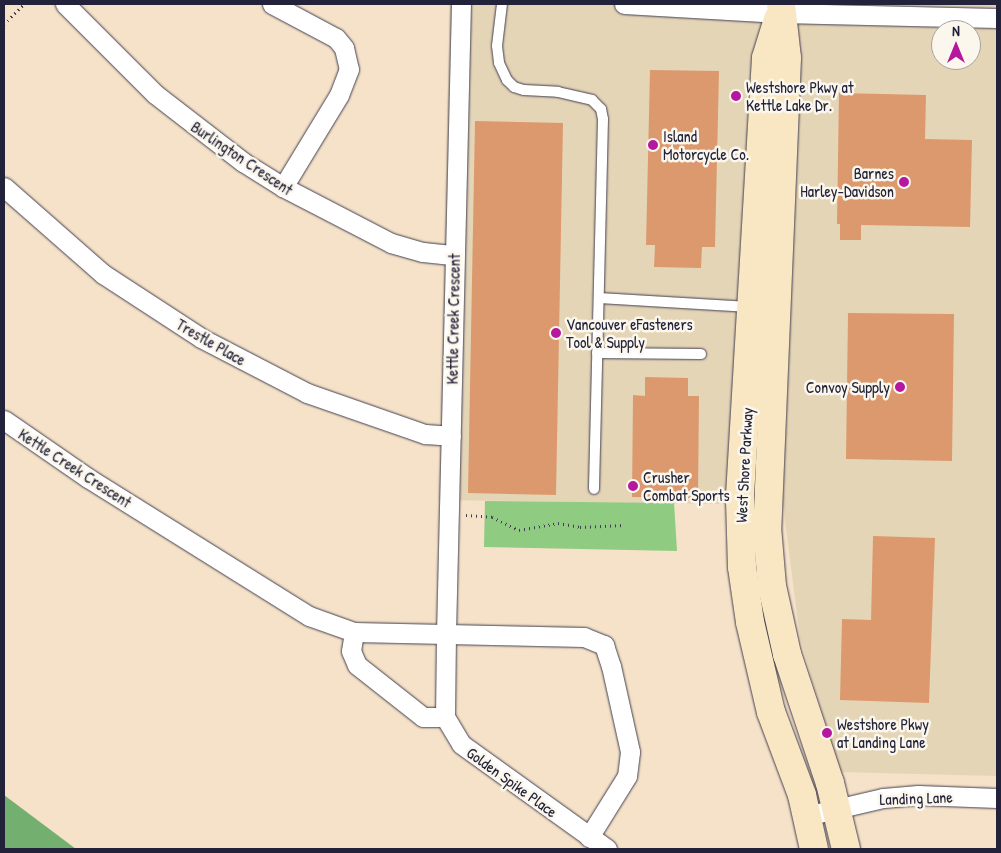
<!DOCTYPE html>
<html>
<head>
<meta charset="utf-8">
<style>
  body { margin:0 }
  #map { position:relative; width:1001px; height:853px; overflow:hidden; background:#f5e2c8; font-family:"Patrick Hand",sans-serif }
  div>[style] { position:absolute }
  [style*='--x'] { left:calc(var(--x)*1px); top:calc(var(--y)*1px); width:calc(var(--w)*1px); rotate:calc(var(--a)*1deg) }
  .built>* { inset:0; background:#e5d5b7 }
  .green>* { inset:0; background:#8fcb80 }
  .forest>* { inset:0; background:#73af6e }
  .building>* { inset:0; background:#dc996e }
  .path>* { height:3px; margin-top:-1.5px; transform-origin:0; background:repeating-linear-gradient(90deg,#423f50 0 1px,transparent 0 5px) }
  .roads { filter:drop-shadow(0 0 1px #423f50) drop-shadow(0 0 1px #423f50) }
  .service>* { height:10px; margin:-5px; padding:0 5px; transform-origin:5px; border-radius:5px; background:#fff }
  .minor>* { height:19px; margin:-9.5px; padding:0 9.5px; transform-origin:9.5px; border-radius:9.5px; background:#fff }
  .secondary>* { height:28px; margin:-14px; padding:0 14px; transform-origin:14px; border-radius:14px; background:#f9e7c3 }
  .dots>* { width:14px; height:14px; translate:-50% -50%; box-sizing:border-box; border:2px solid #fbf7ec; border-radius:50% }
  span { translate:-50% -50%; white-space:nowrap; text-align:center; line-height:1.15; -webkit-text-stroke:5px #fbf7ec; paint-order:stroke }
  .poi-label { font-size:16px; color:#22223b }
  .left { translate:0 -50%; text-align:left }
  .right { translate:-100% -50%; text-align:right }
  .street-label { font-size:16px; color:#22223b }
  .frame { position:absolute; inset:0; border:5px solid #22223b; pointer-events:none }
  .north { position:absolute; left:931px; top:20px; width:50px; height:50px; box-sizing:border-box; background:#fbf7ec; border:1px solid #a4a2a5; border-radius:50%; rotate:0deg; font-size:14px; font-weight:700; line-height:20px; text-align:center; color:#22223b }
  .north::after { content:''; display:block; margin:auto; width:18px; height:22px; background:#b5179e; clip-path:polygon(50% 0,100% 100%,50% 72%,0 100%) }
</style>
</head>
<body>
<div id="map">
  <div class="built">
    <div style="clip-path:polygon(evenodd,450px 4px,997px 4px,997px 776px,839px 772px,800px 638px,783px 505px,439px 500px,450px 4px,941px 30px,971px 30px,971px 60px,941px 60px,941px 30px)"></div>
  </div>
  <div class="green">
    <div style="clip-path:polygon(485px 501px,674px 503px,677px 551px,484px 547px)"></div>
  </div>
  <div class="forest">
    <div style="clip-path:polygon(4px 795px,76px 849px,4px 849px)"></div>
  </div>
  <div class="building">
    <div style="clip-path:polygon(650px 70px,719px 71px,715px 247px,702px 247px,701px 268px,654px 267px,655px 245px,646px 245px)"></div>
    <div style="clip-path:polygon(839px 93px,926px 95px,925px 139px,972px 140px,970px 227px,861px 225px,861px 240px,840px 240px,840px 224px,837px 224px)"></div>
    <div style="clip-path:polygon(475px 121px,563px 123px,556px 495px,468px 493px)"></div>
    <div style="clip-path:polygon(848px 313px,954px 314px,952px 461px,846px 459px)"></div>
    <div style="clip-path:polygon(645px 377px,688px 378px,688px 396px,699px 396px,698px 498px,632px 497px,633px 395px,645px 396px)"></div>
    <div style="clip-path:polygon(873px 536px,935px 538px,929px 703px,840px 700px,842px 619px,871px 620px)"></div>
  </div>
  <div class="path">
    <div style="--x:4;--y:24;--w:28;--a:-45"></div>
    <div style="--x:466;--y:515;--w:26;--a:4"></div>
    <div style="--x:492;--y:517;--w:30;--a:26"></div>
    <div style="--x:519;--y:530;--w:40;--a:-10"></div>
    <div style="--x:558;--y:523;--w:22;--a:10"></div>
    <div style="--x:580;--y:527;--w:45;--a:-2.5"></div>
  </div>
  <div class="roads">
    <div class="service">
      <div style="--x:502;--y:4;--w:42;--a:96.8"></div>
      <div style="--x:497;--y:46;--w:17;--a:83"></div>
      <div style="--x:499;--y:63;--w:19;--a:65"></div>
      <div style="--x:507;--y:80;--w:10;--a:45"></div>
      <div style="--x:514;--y:87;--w:10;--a:17"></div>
      <div style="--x:524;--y:90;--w:34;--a:3"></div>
      <div style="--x:558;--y:92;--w:35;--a:13"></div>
      <div style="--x:592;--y:100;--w:13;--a:45"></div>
      <div style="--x:601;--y:109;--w:10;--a:79"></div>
      <div style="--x:603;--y:119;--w:370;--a:91.4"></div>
      <div style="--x:599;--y:298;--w:151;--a:3.4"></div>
      <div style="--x:597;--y:353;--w:104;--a:0.6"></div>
    </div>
    <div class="minor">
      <div style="--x:65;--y:4;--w:127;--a:45"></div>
      <div style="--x:155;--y:94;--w:111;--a:37.7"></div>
      <div style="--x:243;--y:162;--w:47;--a:32"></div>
      <div style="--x:283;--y:187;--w:122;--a:27.4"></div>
      <div style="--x:391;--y:243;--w:33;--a:16"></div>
      <div style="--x:423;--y:252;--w:31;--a:6"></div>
      <div style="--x:272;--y:4;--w:72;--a:28"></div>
      <div style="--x:336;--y:38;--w:13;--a:51"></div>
      <div style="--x:344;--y:48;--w:22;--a:77"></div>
      <div style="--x:349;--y:69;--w:28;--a:111"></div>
      <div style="--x:339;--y:95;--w:108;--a:121.3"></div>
      <div style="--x:624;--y:4;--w:156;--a:3.3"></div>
      <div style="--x:780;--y:13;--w:217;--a:1.3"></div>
      <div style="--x:4;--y:187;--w:132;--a:41.3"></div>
      <div style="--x:103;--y:274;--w:117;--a:33.1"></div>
      <div style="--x:201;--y:338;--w:119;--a:27.4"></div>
      <div style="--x:307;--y:393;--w:125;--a:19.2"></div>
      <div style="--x:425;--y:434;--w:26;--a:4"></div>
      <div style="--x:4;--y:420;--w:102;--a:34.6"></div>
      <div style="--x:88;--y:478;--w:261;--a:32"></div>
      <div style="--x:309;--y:616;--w:48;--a:19.6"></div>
      <div style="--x:354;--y:632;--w:92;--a:1.2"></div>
      <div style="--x:446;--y:634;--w:630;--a:-88.64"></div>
      <div style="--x:354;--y:632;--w:19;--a:99"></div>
      <div style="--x:351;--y:651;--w:15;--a:67"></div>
      <div style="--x:357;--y:665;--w:84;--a:38.2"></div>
      <div style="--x:423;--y:717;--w:22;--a:0"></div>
      <div style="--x:445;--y:717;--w:83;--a:-89.3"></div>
      <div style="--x:446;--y:634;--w:138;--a:1.2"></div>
      <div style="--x:584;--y:637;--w:22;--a:22"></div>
      <div style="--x:604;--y:645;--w:22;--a:72"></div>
      <div style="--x:611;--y:666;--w:88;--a:77.5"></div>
      <div style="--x:630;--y:752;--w:24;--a:97"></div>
      <div style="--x:627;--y:776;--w:72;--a:121.9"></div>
      <div style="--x:445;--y:717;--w:31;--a:59"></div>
      <div style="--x:461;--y:744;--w:180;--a:35.7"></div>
      <div style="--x:806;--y:816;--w:79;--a:-13.2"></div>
      <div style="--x:883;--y:798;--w:35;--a:-5"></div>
      <div style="--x:918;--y:795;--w:79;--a:2.2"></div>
    </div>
    <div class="secondary">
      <div style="--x:781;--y:4;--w:54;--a:83.7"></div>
      <div style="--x:787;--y:58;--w:469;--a:92.4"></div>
      <div style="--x:767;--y:527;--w:59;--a:85.2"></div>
      <div style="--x:772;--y:586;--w:70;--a:77.6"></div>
      <div style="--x:787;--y:654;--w:136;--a:71.6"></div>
      <div style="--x:830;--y:783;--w:68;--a:76.4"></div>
      <div style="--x:778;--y:19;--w:41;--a:107.1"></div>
      <div style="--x:766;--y:58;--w:443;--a:93.4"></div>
      <div style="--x:740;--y:500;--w:67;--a:88.3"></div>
      <div style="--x:742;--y:567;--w:56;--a:81.7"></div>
      <div style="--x:750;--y:622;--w:92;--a:76.9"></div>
      <div style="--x:771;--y:712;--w:89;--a:69.5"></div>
      <div style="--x:802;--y:795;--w:55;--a:77.5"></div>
    </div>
  </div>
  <div class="dots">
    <div style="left:736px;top:96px;background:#b5179e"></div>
    <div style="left:653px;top:145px;background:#b5179e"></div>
    <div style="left:904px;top:182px;background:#b5179e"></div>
    <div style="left:556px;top:333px;background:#b5179e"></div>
    <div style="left:900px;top:387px;background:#b5179e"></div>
    <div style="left:633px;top:486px;background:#b5179e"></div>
    <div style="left:827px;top:733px;background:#b5179e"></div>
  </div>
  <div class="poi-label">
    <span class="left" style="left:746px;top:96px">Westshore Pkwy at<br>Kettle Lake Dr.</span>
    <span class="left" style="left:663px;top:145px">Island<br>Motorcycle Co.</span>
    <span class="right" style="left:894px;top:182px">Barnes<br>Harley-Davidson</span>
    <span class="left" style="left:566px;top:333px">Vancouver eFasteners<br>Tool &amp; Supply</span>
    <span class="right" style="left:890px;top:387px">Convoy Supply</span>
    <span class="left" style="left:643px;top:486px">Crusher<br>Combat Sports</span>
    <span class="left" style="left:837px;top:733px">Westshore Pkwy<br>at Landing Lane</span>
  </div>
  <div class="street-label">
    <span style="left:242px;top:158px;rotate:34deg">Burlington Crescent</span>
    <span style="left:453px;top:319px;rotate:-89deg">Kettle Creek Crescent</span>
    <span style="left:211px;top:342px;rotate:30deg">Trestle Place</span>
    <span style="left:744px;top:465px;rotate:-87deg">West Shore Parkway</span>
    <span style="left:75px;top:468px;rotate:33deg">Kettle Creek Crescent</span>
    <span style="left:512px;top:782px;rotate:36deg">Golden Spike Place</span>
    <span style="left:916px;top:798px;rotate:-2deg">Landing Lane</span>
  </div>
  <div class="frame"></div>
  <div class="north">N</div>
</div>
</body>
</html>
